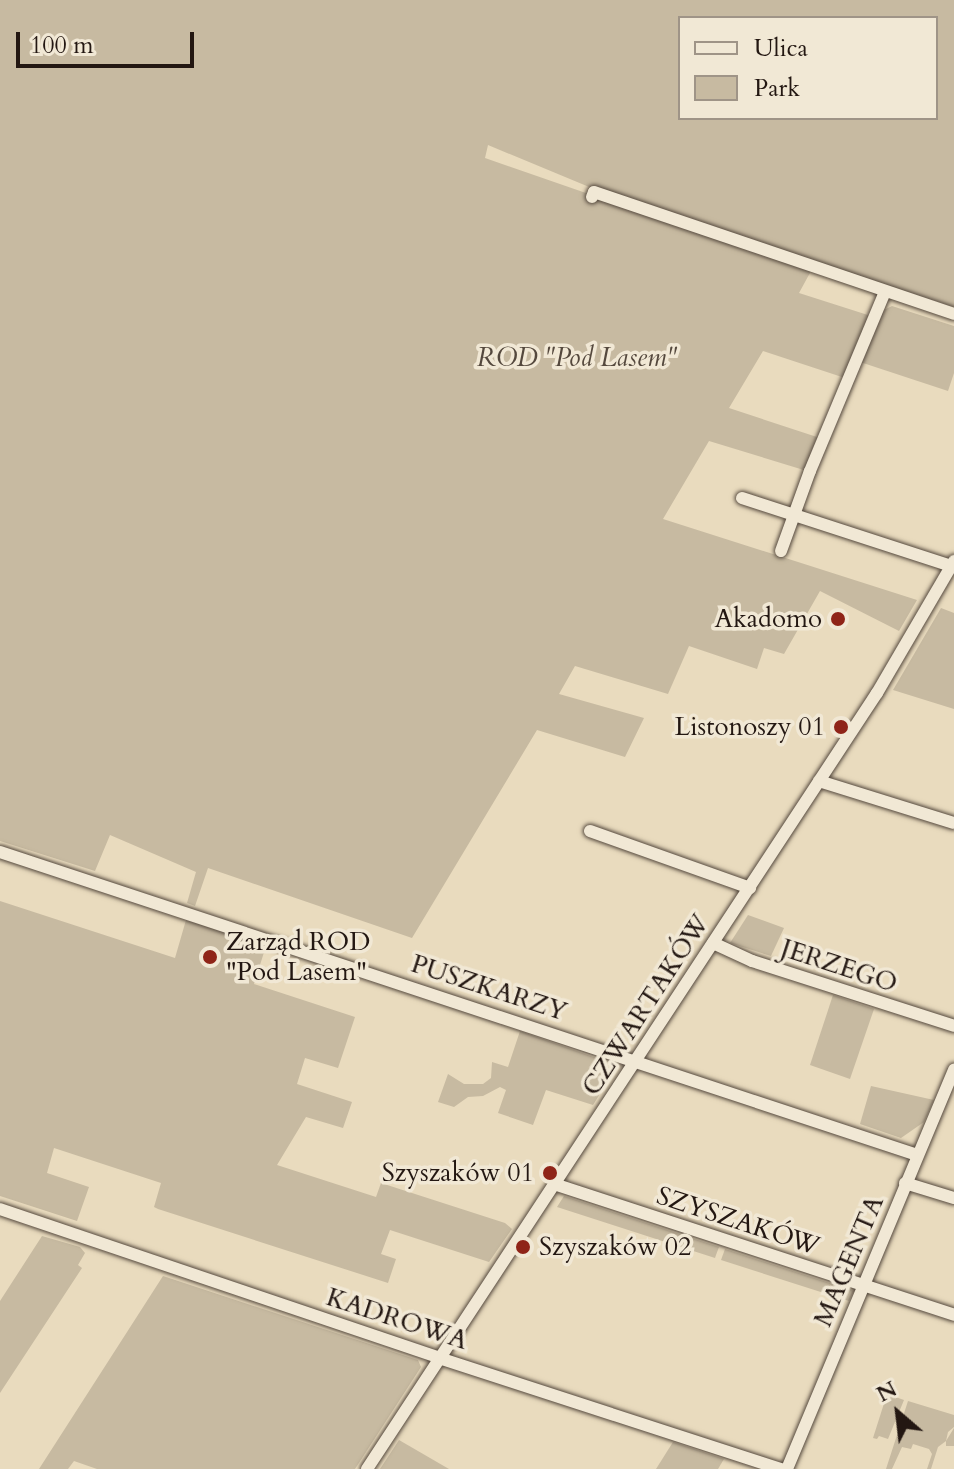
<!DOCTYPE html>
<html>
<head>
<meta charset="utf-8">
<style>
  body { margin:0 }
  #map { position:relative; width:954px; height:1469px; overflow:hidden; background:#e9dbbe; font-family:Cardo,serif }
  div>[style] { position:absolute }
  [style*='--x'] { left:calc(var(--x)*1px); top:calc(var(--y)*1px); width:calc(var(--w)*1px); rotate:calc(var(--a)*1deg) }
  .green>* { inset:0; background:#c7baa1 }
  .roads { filter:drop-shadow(0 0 2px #54483d) drop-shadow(0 0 2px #54483d) }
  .minor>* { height:12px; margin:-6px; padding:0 6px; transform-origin:6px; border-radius:6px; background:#f1e8d5 }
  .dots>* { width:22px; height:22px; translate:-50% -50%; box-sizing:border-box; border:4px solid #f1e8d5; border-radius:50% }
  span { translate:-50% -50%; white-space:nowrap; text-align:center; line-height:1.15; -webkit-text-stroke:7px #f1e8d5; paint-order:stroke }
  .park-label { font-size:26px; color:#54483d; font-style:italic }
  .poi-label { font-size:26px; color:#231712 }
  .right { translate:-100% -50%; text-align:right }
  .left { translate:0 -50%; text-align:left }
  .street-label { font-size:26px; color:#231712 }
  .legend { position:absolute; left:678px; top:16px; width:260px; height:104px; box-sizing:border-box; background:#f1e8d5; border:2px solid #9f9487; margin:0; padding:10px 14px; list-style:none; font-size:24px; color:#231712 }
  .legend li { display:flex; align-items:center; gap:16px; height:40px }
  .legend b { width:40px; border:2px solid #9f9487 }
  .north { position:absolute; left:858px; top:1373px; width:80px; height:80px; -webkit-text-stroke:6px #f1e8d5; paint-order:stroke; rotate:332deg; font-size:22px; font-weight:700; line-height:32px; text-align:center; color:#231712 }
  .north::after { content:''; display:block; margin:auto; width:28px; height:36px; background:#231712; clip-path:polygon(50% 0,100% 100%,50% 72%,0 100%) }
  .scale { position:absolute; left:16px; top:32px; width:178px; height:36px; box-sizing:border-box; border:4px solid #231712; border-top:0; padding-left:10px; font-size:24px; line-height:28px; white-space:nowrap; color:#231712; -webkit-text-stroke:6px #f1e8d5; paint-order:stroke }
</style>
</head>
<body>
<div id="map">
  <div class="green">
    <div style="clip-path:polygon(evenodd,0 0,954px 0,954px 307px,594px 189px,488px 145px,485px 158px,811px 271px,799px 293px,871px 316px,845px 378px,763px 351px,729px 408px,820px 438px,807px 471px,709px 441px,663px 519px,917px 600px,899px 631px,820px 591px,784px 654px,764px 648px,757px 669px,689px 646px,668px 694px,575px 666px,559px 694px,644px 718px,625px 757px,537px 730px,412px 938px,208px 868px,195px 906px,187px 903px,196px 872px,110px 835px,95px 871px,0 841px,0 0,680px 18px,936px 18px,936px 118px,680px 118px,680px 18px)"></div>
    <div style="clip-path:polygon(892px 306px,954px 326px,954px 373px,948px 391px,860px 362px,882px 311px)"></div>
    <div style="clip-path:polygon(941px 608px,954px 613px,954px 709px,893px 690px)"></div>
    <div style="clip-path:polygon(0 901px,175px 958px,186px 920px,266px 946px,254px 984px,355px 1017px,338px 1068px,305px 1058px,297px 1084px,352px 1102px,343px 1128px,306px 1117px,277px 1165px,376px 1197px,381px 1183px,505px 1223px,512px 1229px,489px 1262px,390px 1230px,381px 1254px,396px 1259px,388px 1283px,158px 1209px,154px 1207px,161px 1183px,54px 1148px,47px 1173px,89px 1187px,77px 1221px,0 1196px)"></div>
    <div style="clip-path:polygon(748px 915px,784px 928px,771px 956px,730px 943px)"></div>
    <div style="clip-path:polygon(833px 995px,874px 1009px,850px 1079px,810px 1065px)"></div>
    <div style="clip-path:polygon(520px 1031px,602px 1060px,613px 1073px,593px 1105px,546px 1090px,533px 1125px,498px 1113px,506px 1090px,500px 1087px,483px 1096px,468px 1097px,454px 1107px,438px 1102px,448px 1074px,464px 1084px,483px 1084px,491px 1078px,492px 1062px,508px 1067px)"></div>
    <div style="clip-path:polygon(871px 1086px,934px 1100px,924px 1122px,901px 1138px,860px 1124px)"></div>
    <div style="clip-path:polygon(564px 1196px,719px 1247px,716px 1255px,715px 1258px,557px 1207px)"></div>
    <div style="clip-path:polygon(42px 1236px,80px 1247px,85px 1253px,78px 1265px,82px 1268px,0 1393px,0 1301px)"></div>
    <div style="clip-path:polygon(725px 1249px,854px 1291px,849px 1301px,721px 1260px)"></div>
    <div style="clip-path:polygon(163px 1276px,418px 1360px,421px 1367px,355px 1469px,97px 1469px,74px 1461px,68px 1469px,39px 1469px)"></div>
    <div style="clip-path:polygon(887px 1394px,904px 1400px,888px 1439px,879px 1436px,877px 1439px,873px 1438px)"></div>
    <div style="clip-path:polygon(908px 1401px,954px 1415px,954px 1427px,948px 1432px,946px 1441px,954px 1428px,954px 1446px,946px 1446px,946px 1441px,938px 1447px,931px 1469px,927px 1469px,932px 1454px,929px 1449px,913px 1444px,911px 1449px,902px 1447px,892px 1469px,886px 1469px)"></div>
    <div style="clip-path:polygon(399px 1440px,449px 1469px,380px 1469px)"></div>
    <div style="clip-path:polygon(673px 1442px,724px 1459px,718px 1469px,656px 1469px)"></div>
  </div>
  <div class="roads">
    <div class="minor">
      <div style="--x:592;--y:197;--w:5;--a:-68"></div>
      <div style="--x:594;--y:192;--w:380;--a:18.7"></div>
      <div style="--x:742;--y:498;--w:220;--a:18"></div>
      <div style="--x:781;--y:551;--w:85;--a:-70.1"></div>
      <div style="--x:810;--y:471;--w:194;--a:-67.3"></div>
      <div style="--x:819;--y:781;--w:141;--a:17.3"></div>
      <div style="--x:590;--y:831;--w:170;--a:19.6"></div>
      <div style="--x:0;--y:852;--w:966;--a:18.28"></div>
      <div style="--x:713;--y:943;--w:43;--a:24.8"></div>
      <div style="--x:752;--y:961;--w:212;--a:17.8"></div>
      <div style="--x:905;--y:1183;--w:51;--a:17"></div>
      <div style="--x:554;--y:1184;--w:421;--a:18.1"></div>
      <div style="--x:0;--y:1209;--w:464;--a:18.7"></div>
      <div style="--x:439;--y:1358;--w:360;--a:18"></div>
      <div style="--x:367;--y:1469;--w:929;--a:-56.69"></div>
      <div style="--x:877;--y:693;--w:153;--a:-59.7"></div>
      <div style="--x:787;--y:1469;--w:433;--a:-67.3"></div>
    </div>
  </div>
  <div class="dots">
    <div style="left:838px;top:619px;background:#8f2418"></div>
    <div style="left:841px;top:727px;background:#8f2418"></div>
    <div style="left:210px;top:957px;background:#8f2418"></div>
    <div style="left:550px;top:1173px;background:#8f2418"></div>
    <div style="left:523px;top:1247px;background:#8f2418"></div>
  </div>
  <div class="park-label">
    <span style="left:577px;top:358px">ROD "Pod Lasem"</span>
  </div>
  <div class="poi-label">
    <span class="right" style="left:822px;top:619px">Akadomo</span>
    <span class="right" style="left:825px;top:727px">Listonoszy 01</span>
    <span class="left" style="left:226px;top:957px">Zarząd ROD<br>"Pod Lasem"</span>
    <span class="right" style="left:534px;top:1173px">Szyszaków 01</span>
    <span class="left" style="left:539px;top:1247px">Szyszaków 02</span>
  </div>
  <div class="street-label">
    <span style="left:839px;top:966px;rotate:18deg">JERZEGO</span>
    <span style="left:489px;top:988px;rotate:18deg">PUSZKARZY</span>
    <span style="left:646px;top:1005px;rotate:-57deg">CZWARTAKÓW</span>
    <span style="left:738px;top:1221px;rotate:18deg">SZYSZAKÓW</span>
    <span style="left:849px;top:1261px;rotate:-67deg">MAGENTA</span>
    <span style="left:397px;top:1319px;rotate:18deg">KADROWA</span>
  </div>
  <ul class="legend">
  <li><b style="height:10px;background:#f1e8d5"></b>Ulica</li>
  <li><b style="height:22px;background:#c7baa1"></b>Park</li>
  </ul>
  <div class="north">N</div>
  <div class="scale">100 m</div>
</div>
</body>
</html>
